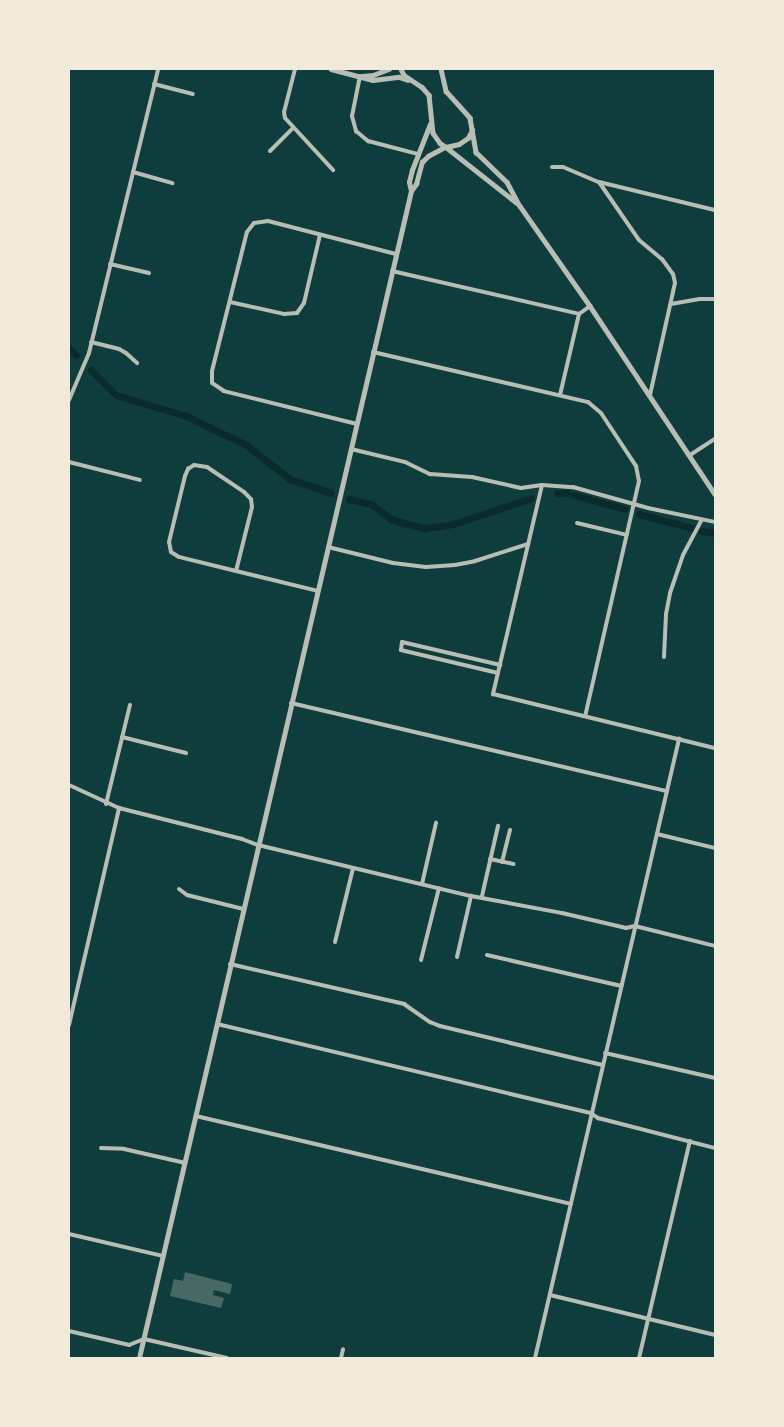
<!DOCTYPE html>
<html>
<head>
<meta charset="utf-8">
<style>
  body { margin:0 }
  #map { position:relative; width:784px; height:1427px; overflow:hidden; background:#0f3d3e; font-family:Cabin,sans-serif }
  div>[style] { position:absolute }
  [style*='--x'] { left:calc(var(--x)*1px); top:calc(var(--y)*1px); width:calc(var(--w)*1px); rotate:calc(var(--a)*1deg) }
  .canal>* { height:7px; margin:-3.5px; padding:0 3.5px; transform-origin:3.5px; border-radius:3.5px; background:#0a2a2b }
  .building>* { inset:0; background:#486865 }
  .minor>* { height:4px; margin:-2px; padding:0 2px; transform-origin:2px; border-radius:2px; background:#b8beb3 }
  .tertiary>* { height:4.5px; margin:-2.25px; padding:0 2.25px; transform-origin:2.25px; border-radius:2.25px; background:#b8beb3 }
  span { translate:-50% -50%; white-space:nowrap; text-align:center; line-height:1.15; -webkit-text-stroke:5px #f1e9da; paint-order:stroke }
  .frame { position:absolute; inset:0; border:70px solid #f1e9da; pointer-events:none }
</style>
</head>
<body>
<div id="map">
  <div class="canal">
    <div style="--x:69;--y:348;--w:10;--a:45"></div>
    <div style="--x:91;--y:370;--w:35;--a:45"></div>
    <div style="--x:116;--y:395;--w:73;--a:16.7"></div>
    <div style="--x:186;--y:416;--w:67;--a:25.8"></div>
    <div style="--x:246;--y:445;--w:56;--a:37.7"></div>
    <div style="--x:290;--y:479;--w:43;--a:18.9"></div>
    <div style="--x:557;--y:493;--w:10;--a:0"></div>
    <div style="--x:574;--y:495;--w:52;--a:15.6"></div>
    <div style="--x:349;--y:499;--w:23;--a:13"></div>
    <div style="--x:371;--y:504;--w:26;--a:37"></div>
    <div style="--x:392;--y:520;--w:34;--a:14"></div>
    <div style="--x:425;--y:528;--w:28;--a:-8"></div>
    <div style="--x:453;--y:524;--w:82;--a:-18.4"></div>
    <div style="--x:639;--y:514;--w:55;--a:14.8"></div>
    <div style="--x:702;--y:531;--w:13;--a:9"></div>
  </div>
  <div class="building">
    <div style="clip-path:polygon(185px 1272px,232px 1284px,230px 1294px,214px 1290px,213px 1295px,224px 1298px,221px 1308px,170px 1296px,174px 1279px,183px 1281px)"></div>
  </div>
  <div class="minor">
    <div style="--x:295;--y:69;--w:44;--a:104.3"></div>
    <div style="--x:284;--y:112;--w:6;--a:81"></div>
    <div style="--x:285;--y:118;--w:71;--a:47.3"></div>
    <div style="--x:360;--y:76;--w:41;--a:101.3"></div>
    <div style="--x:352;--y:116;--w:16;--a:75"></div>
    <div style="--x:356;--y:131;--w:16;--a:40"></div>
    <div style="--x:368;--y:141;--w:52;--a:14.6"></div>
    <div style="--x:154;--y:84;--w:40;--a:14.4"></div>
    <div style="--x:270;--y:151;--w:33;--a:-45"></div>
    <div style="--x:552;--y:167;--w:11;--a:0"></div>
    <div style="--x:563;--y:167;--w:39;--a:23"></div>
    <div style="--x:599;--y:182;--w:119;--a:13.6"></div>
    <div style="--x:133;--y:172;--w:41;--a:15.8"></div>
    <div style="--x:599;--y:182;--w:70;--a:55.4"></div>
    <div style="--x:639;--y:240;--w:30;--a:40"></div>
    <div style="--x:662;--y:259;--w:19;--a:54"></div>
    <div style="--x:673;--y:274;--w:9;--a:77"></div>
    <div style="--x:675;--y:283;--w:9;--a:103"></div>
    <div style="--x:673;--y:292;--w:106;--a:102.6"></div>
    <div style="--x:110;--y:264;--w:40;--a:13"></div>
    <div style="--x:392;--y:271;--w:192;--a:12.9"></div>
    <div style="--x:230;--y:302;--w:55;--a:12.5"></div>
    <div style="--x:284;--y:314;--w:13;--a:-4"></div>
    <div style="--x:297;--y:313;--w:12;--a:-55"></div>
    <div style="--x:304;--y:303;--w:70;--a:-76.8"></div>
    <div style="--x:671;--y:304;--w:29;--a:-10"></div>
    <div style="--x:700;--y:299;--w:15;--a:0"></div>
    <div style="--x:91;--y:342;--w:29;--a:14"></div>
    <div style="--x:119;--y:349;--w:8;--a:30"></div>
    <div style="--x:126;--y:353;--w:15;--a:42"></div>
    <div style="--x:373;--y:352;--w:221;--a:13.1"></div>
    <div style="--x:588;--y:402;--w:17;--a:40"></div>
    <div style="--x:601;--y:413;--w:64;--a:56.6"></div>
    <div style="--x:636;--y:466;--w:15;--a:79"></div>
    <div style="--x:639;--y:481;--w:241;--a:102.9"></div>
    <div style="--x:560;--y:395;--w:83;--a:-76.8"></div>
    <div style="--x:579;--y:314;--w:14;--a:-36"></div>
    <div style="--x:69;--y:400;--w:51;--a:-66.9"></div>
    <div style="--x:89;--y:353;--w:292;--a:-76.3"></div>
    <div style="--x:357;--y:424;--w:137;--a:-166.1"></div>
    <div style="--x:224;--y:391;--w:14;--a:-146"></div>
    <div style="--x:212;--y:383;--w:12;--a:-90"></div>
    <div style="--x:212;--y:371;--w:143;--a:-75.9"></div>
    <div style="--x:247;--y:232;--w:11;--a:-52"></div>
    <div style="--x:254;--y:223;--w:14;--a:-8"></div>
    <div style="--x:268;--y:221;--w:132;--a:14.5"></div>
    <div style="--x:351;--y:449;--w:56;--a:13.5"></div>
    <div style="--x:405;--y:462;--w:28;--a:26"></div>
    <div style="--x:430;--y:474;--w:42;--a:4.1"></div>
    <div style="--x:472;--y:477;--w:50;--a:12.7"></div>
    <div style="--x:521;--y:488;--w:21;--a:-8"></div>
    <div style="--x:542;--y:485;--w:31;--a:4"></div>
    <div style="--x:573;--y:487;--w:78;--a:15.6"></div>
    <div style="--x:648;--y:508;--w:68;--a:11.8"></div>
    <div style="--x:690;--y:455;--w:30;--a:-33"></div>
    <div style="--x:69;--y:462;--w:73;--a:14.2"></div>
    <div style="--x:542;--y:485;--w:215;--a:103.2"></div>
    <div style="--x:493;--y:694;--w:228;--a:13.7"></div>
    <div style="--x:577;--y:523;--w:51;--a:13.5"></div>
    <div style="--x:328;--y:547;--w:67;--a:13.8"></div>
    <div style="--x:393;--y:563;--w:33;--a:7"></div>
    <div style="--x:426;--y:567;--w:29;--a:-4"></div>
    <div style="--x:455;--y:565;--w:20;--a:-11"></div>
    <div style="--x:475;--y:561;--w:56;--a:-17.8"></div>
    <div style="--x:236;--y:571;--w:59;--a:-166.2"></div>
    <div style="--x:179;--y:557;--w:9;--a:-148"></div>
    <div style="--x:171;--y:552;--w:10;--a:-101"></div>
    <div style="--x:169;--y:542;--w:68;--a:-76.4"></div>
    <div style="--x:185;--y:476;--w:8;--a:-67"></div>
    <div style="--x:188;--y:469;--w:7;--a:-34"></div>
    <div style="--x:194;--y:465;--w:13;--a:9"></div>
    <div style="--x:207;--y:467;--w:45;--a:34"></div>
    <div style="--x:244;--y:492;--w:10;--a:45"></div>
    <div style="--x:251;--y:499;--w:8;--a:83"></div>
    <div style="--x:252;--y:507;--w:66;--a:104"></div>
    <div style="--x:236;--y:571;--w:84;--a:13.7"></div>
    <div style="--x:664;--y:657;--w:43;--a:-87.3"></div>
    <div style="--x:666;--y:614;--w:21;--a:-79"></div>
    <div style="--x:670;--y:593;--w:40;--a:-71.1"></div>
    <div style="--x:683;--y:555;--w:40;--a:-62"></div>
    <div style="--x:498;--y:673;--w:100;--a:-166.7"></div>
    <div style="--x:401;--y:650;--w:8;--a:-83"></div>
    <div style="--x:402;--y:642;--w:101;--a:13.2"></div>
    <div style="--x:291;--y:703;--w:386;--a:13.2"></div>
    <div style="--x:122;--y:737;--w:66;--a:14"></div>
    <div style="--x:69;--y:785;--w:55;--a:24.7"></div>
    <div style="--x:119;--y:808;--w:127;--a:14.1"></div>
    <div style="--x:242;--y:839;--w:17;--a:21"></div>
    <div style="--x:258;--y:845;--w:219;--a:13.5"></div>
    <div style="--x:471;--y:896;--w:93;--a:10.6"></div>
    <div style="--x:562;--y:913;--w:66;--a:13.2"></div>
    <div style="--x:626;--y:928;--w:9;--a:-13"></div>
    <div style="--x:635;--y:926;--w:82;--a:14"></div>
    <div style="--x:106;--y:804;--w:102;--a:-76.4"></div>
    <div style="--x:657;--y:834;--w:60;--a:13.6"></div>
    <div style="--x:490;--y:859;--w:24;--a:12"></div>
    <div style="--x:502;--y:862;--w:33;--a:-76"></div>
    <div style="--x:422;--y:884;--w:63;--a:-77.1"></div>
    <div style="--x:179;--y:889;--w:10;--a:37"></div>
    <div style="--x:187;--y:895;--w:58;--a:14"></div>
    <div style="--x:482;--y:896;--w:72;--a:-77.1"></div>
    <div style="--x:335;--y:942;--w:76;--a:-76.3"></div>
    <div style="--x:487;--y:955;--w:138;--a:13"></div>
    <div style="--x:457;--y:957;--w:63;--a:-77.1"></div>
    <div style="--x:421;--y:960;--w:74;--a:-76"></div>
    <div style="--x:230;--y:964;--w:179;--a:12.9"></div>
    <div style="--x:404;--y:1004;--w:32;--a:35"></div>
    <div style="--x:430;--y:1022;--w:11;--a:22"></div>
    <div style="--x:440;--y:1026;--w:167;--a:13.5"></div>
    <div style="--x:217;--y:1024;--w:384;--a:13.4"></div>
    <div style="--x:591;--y:1113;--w:9;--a:36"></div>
    <div style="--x:598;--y:1118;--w:121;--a:14.4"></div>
    <div style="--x:69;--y:1025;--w:223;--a:-77"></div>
    <div style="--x:605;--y:1053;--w:113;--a:12.8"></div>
    <div style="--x:196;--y:1116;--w:385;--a:13.2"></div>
    <div style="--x:101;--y:1148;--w:23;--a:2"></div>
    <div style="--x:124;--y:1149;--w:63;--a:12.9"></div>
    <div style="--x:69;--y:1234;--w:97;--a:13.2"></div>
    <div style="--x:550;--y:1295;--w:170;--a:13.6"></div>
    <div style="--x:69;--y:1331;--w:62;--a:13.1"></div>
    <div style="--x:129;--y:1345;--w:16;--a:-22"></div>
    <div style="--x:144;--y:1339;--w:85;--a:12.9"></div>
    <div style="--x:341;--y:1358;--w:9;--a:-77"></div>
    <div style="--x:535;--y:1358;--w:636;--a:-76.9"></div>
    <div style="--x:639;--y:1358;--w:223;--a:-76.8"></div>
  </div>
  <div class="tertiary">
    <div style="--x:331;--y:69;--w:43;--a:14.7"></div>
    <div style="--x:373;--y:80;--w:26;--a:-7"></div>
    <div style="--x:399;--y:77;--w:9;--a:18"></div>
    <div style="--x:401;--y:69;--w:7;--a:63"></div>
    <div style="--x:404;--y:75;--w:22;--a:34"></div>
    <div style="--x:422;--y:87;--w:11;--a:49"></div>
    <div style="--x:429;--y:95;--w:38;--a:84"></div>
    <div style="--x:433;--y:133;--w:12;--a:55"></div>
    <div style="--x:440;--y:143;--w:7;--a:34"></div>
    <div style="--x:446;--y:147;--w:13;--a:-13"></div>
    <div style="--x:459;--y:144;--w:11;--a:-34"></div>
    <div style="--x:468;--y:138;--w:9;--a:-63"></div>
    <div style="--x:441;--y:69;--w:23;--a:77"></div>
    <div style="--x:446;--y:91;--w:36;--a:48"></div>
    <div style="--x:470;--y:118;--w:35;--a:80"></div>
    <div style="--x:476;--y:152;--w:43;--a:44.1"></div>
    <div style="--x:507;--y:182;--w:27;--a:62"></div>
    <div style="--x:520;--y:206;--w:122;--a:55"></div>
    <div style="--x:590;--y:306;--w:226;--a:56.4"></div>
    <div style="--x:362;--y:76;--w:11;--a:-5"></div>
    <div style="--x:373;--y:75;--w:17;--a:-21"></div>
    <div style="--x:446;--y:147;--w:90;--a:38.3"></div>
    <div style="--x:411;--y:191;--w:9;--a:-103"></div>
    <div style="--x:409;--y:182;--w:12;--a:-76"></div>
    <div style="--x:412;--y:170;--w:49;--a:-68.6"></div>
    <div style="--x:139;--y:1358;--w:1198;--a:-76.88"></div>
    <div style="--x:411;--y:191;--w:9;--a:-54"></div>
    <div style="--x:416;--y:184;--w:23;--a:-75"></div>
    <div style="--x:422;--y:162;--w:8;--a:-45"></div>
    <div style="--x:428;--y:156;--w:19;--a:-28"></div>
  </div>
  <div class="frame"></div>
</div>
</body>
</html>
